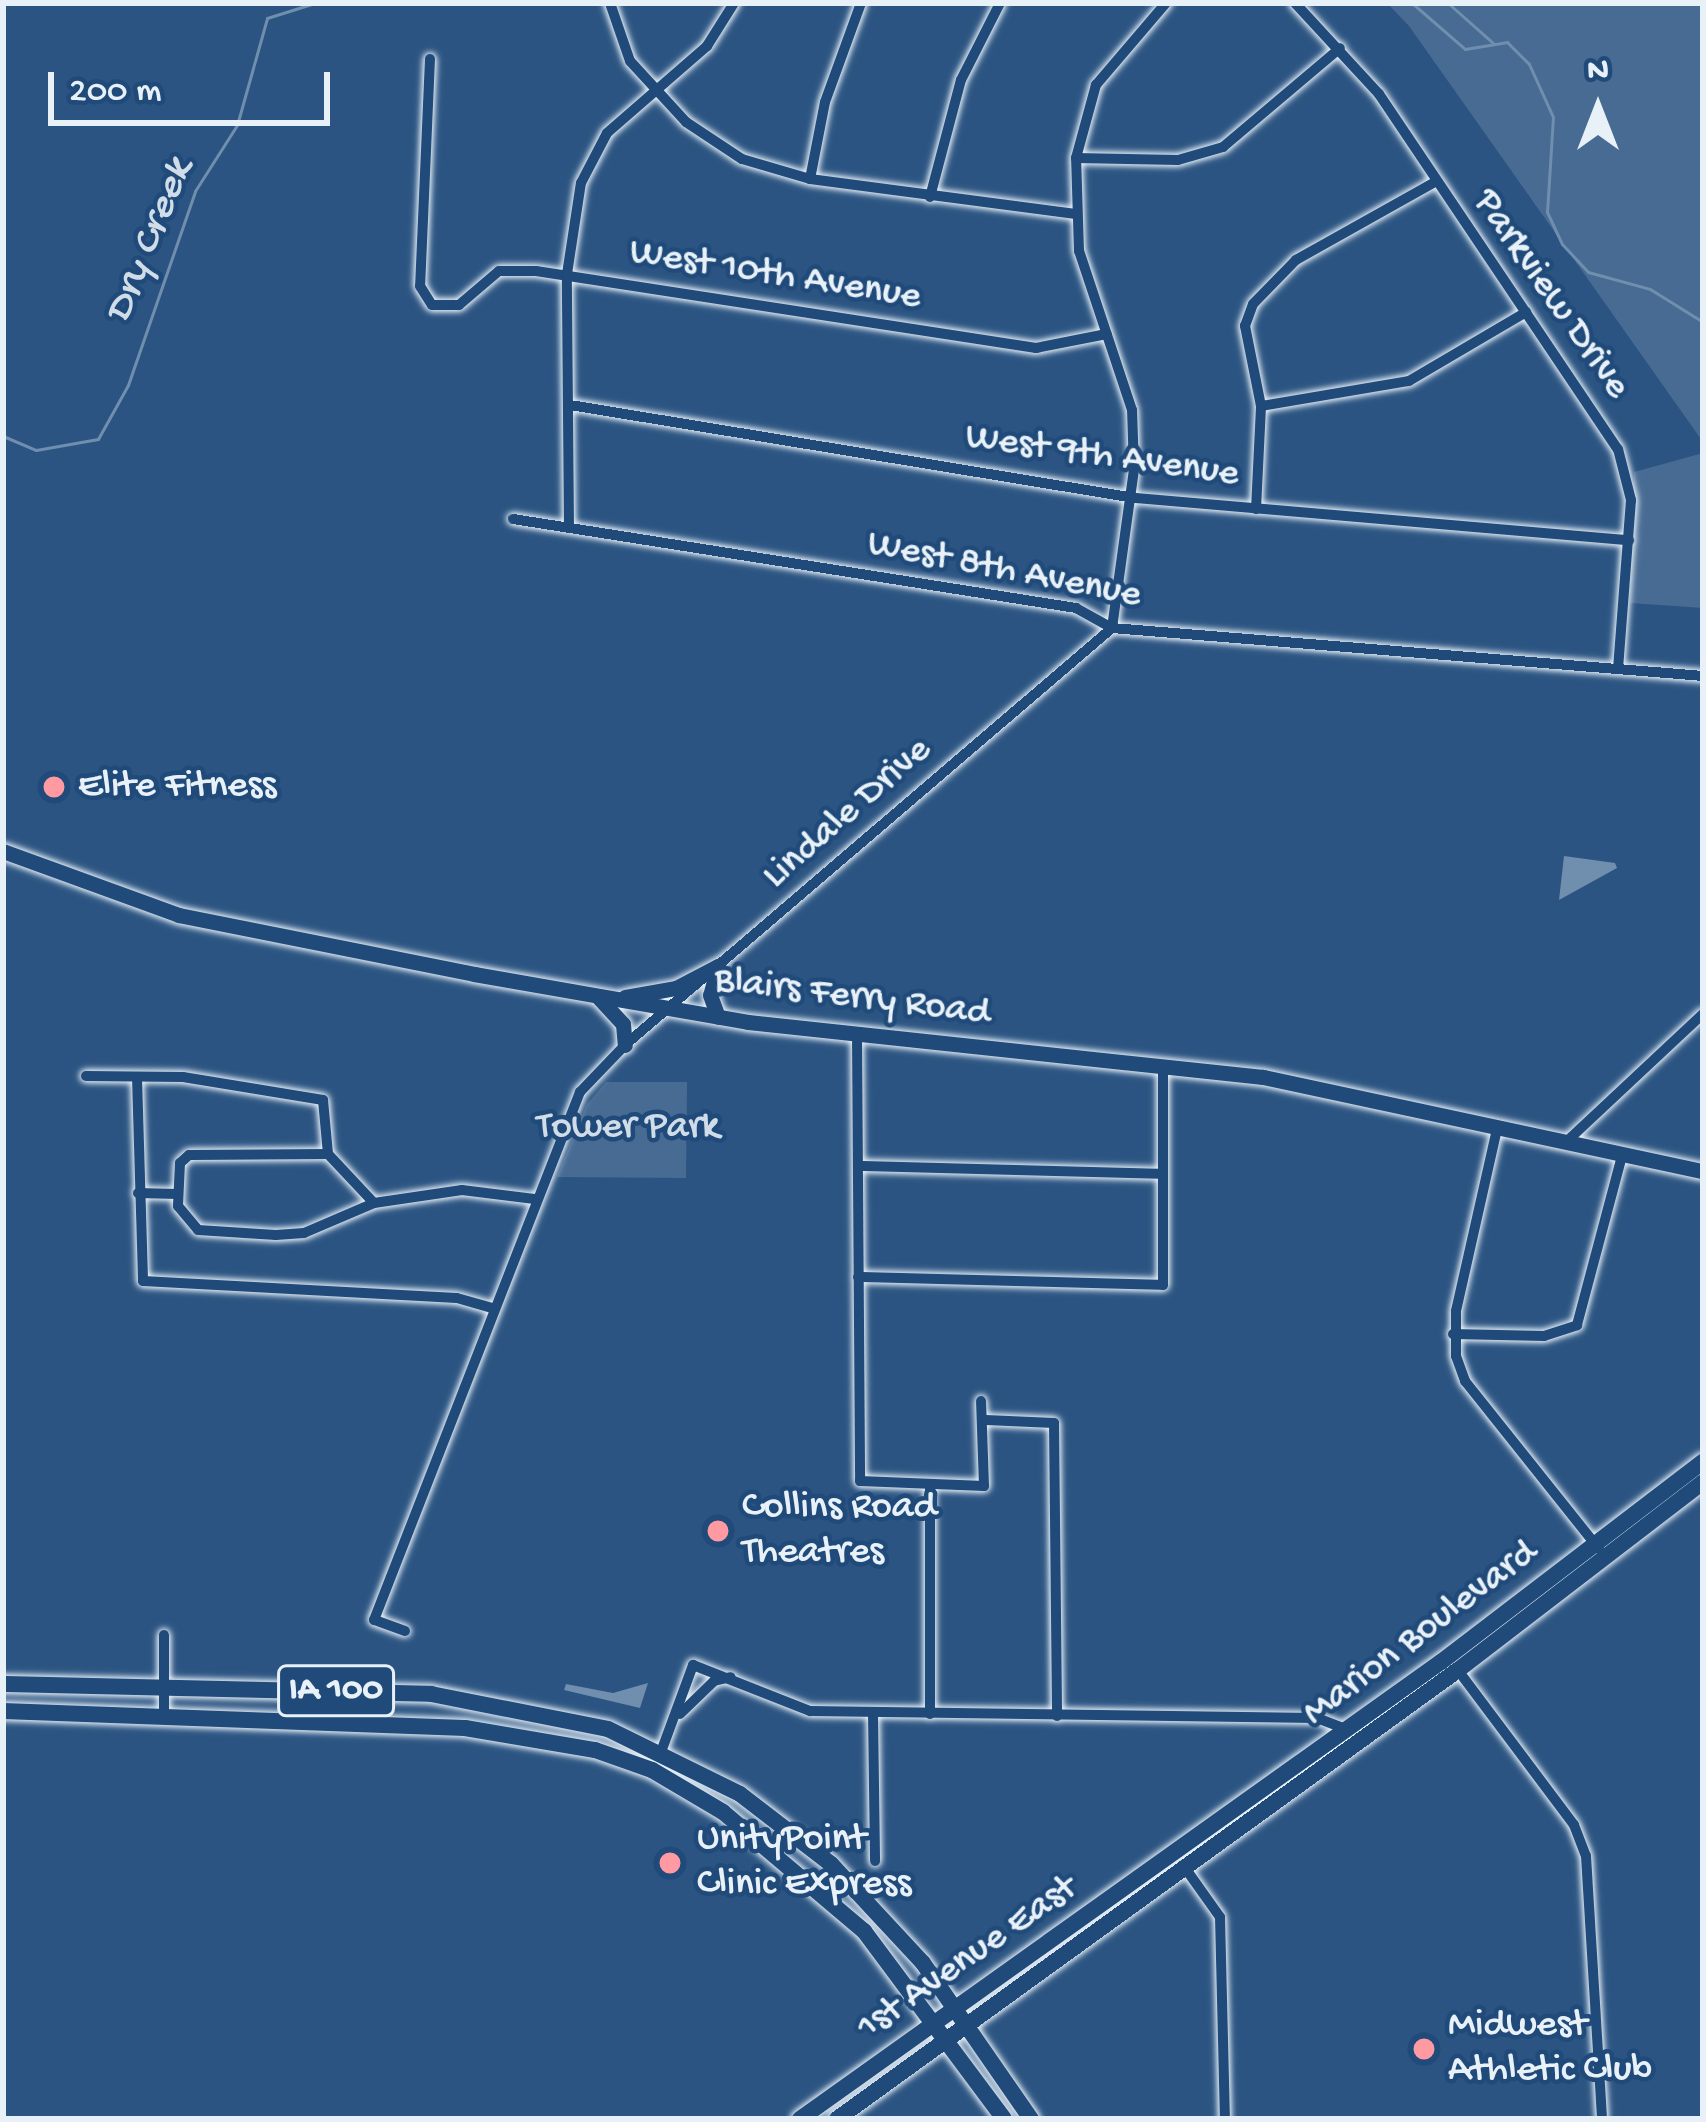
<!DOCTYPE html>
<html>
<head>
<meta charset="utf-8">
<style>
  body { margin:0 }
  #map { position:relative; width:1706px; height:2122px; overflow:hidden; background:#2b5482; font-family:"Gochi Hand",sans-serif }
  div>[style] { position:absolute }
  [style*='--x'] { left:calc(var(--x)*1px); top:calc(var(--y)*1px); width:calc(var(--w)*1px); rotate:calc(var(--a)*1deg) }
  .green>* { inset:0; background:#476b93 }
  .water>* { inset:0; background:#708ead }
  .stream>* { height:3px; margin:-1.5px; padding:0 1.5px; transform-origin:1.5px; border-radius:1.5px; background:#708ead }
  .roads { filter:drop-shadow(0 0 3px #e8f1f8) drop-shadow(0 0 3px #e8f1f8) }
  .minor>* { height:10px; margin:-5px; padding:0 5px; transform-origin:5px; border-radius:5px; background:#1f4a7a }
  .secondary>* { height:15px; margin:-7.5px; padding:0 7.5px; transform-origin:7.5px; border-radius:7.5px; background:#1f4a7a }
  .primary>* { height:16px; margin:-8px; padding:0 8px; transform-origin:8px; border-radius:8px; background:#1f4a7a }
  .trunk>* { height:16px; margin:-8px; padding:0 8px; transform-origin:8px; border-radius:8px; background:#1f4a7a }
  .dots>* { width:33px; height:33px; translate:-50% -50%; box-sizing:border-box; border:6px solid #1f4a7a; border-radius:50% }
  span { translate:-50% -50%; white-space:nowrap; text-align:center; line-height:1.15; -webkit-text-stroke:9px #1f4a7a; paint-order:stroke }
  .shield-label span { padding:3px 9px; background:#1f4a7a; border:3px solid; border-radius:9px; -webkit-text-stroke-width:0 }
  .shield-label { font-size:36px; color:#e8f1f8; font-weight:700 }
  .street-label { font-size:39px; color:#e8f1f8 }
  .poi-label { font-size:39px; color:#e8f1f8 }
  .left { translate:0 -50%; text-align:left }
  .park-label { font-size:39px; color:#d0dde9 }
  .water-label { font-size:42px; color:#d0dde9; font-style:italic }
  .frame { position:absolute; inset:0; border:6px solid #e8f1f8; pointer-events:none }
  .north { position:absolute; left:1538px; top:48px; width:120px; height:120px; -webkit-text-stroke:9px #1f4a7a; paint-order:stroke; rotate:0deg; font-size:33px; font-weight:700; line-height:48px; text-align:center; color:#e8f1f8 }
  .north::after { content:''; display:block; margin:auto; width:42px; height:54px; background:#e8f1f8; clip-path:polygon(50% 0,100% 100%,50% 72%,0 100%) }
  .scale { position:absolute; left:48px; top:72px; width:282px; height:54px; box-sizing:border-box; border:6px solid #e8f1f8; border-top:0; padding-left:15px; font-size:36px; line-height:42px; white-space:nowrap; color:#e8f1f8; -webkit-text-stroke:9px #1f4a7a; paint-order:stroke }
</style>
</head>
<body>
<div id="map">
  <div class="green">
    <div style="clip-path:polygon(1387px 3px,1703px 3px,1703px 442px,1409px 26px)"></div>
    <div style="clip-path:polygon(1703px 453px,1703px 608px,1630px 603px,1634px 472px)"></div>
    <div style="clip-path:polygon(606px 1082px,687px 1082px,686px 1178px,557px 1177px,587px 1104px)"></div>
  </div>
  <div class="water">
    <div style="clip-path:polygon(1564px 856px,1615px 863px,1617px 868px,1559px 900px)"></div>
    <div style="clip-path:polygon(648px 1683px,640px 1708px,564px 1690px,566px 1684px,613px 1693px)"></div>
  </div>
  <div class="stream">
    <div style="--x:1412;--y:3;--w:70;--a:41"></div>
    <div style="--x:1465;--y:49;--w:43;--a:-9.5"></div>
    <div style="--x:1507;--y:42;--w:31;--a:45"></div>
    <div style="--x:1529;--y:64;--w:58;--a:65.6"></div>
    <div style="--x:1553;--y:117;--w:95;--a:93.6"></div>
    <div style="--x:1547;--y:212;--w:35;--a:65"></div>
    <div style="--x:1562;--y:244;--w:38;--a:47"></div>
    <div style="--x:1588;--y:272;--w:64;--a:15.3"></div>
    <div style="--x:1650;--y:289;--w:62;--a:31.9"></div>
    <div style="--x:1448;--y:3;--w:60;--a:41.6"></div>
    <div style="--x:3;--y:436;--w:36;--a:23"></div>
    <div style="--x:36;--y:450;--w:63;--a:-10.1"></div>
    <div style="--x:98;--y:439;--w:62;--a:-60.9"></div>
    <div style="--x:128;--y:385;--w:205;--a:-70.9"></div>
    <div style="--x:195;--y:191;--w:78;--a:-57.5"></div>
    <div style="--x:237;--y:125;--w:111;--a:-74.3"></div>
    <div style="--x:267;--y:18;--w:50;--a:-17.4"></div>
  </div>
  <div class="roads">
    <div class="minor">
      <div style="--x:610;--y:3;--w:61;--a:71"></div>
      <div style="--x:630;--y:61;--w:83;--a:47.4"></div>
      <div style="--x:686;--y:122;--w:67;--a:33.5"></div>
      <div style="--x:742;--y:159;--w:71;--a:16.4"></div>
      <div style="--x:810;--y:179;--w:268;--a:7.5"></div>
      <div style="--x:1295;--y:3;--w:124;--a:47.3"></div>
      <div style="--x:1379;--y:94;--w:428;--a:56.1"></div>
      <div style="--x:1618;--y:449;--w:53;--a:75.7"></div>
      <div style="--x:1631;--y:500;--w:169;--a:94.4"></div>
      <div style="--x:430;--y:59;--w:227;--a:92.5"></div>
      <div style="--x:420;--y:286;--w:22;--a:58"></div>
      <div style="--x:432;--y:305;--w:27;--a:0"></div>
      <div style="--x:459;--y:305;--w:52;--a:-40.4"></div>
      <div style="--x:499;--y:271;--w:37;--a:0"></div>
      <div style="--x:536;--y:271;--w:506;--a:8.75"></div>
      <div style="--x:1036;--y:348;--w:72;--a:-11.2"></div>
      <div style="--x:1076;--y:158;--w:102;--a:1.1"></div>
      <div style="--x:1178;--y:160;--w:47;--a:-16.1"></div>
      <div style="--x:1223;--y:147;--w:153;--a:-40.2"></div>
      <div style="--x:810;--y:179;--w:78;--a:-79"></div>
      <div style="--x:825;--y:102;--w:105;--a:-70"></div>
      <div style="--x:930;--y:197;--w:121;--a:-75.2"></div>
      <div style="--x:961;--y:80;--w:86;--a:-63.1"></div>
      <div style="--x:570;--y:405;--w:573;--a:9.35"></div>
      <div style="--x:1135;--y:498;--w:496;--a:4.9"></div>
      <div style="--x:1261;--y:406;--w:150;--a:-9.6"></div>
      <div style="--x:1409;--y:381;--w:136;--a:-30.5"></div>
      <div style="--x:1256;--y:509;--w:103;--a:-87.2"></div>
      <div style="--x:1261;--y:406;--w:82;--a:-101.3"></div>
      <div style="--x:1245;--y:326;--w:23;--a:-70"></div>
      <div style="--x:1253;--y:304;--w:62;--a:-45.7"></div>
      <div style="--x:1296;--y:260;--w:159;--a:-29.3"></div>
      <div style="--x:513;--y:519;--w:570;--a:8.98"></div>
      <div style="--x:1076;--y:608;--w:41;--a:29.1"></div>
      <div style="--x:1112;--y:628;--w:593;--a:4.64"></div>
      <div style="--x:569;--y:527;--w:253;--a:-90.5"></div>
      <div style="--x:567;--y:274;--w:92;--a:-81.3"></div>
      <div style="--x:581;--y:183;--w:56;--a:-62.5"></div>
      <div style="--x:607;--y:133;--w:133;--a:-41"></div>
      <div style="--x:707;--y:46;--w:51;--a:-57.9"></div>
      <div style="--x:1112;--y:628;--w:161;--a:-82.1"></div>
      <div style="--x:1134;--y:469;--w:59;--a:-91.9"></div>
      <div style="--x:1132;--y:410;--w:168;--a:-108.4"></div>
      <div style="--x:1079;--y:251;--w:93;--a:-91.8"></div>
      <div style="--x:1076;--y:158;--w:76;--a:-74.7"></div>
      <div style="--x:1096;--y:85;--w:108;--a:-49.5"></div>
      <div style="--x:857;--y:1035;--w:446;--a:89.6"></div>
      <div style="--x:860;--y:1481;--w:124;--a:2.3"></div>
      <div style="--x:984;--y:1486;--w:85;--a:-92"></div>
      <div style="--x:86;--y:1076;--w:97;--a:0.6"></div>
      <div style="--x:183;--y:1077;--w:142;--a:9.3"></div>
      <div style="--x:323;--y:1100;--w:54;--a:84.7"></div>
      <div style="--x:328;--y:1154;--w:67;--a:46.8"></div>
      <div style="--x:374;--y:1203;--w:89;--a:-8.4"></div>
      <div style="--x:462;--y:1190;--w:73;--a:7.1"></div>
      <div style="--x:137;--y:1077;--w:204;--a:88.3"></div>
      <div style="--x:143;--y:1281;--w:314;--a:3.1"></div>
      <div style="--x:457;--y:1298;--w:36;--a:16"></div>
      <div style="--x:1497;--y:1129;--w:187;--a:102.7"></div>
      <div style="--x:1456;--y:1311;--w:45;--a:90"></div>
      <div style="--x:1456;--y:1356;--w:27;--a:70"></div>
      <div style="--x:1465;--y:1381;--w:215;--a:51.4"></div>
      <div style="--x:1565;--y:1143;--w:189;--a:-43.1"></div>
      <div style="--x:328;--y:1154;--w:139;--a:179.6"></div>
      <div style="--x:189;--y:1155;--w:12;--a:138"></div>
      <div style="--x:180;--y:1163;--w:43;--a:92.7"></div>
      <div style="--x:178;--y:1206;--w:31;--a:50"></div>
      <div style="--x:198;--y:1230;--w:78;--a:3.7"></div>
      <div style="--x:276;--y:1235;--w:28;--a:-4"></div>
      <div style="--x:304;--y:1233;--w:76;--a:-23.2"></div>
      <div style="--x:859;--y:1166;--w:304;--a:1.5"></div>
      <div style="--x:138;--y:1193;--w:40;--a:1.4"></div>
      <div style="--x:858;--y:1277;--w:305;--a:1.5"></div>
      <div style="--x:1163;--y:1285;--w:220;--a:-90"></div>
      <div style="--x:1453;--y:1334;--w:91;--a:1.3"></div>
      <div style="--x:1544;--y:1336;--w:35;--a:-18"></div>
      <div style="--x:1577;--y:1325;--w:175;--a:-75.1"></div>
      <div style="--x:986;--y:1420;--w:68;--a:2.5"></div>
      <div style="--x:1054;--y:1423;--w:293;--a:89.4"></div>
      <div style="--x:405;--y:1631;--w:33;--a:-160"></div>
      <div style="--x:374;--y:1620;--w:567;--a:-68.69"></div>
      <div style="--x:580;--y:1092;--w:65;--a:-46.2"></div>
      <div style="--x:625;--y:1045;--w:641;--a:-40.57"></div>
      <div style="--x:1457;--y:1669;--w:195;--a:53.1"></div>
      <div style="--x:1574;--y:1825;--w:33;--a:69"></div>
      <div style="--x:1586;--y:1856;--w:263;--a:86.5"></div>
      <div style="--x:680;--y:1714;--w:47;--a:-44.1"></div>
      <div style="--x:714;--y:1681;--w:17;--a:-13"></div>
      <div style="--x:873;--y:1714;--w:147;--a:89.2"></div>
      <div style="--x:930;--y:1714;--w:230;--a:-90"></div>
      <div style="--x:164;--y:1717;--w:82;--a:-90"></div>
      <div style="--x:661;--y:1752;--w:93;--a:-69.8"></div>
      <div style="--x:693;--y:1665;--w:126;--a:21.5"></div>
      <div style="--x:810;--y:1711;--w:507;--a:0.79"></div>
      <div style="--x:1317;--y:1718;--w:34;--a:21"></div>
      <div style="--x:1183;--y:1865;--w:64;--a:54.6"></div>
      <div style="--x:1220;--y:1917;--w:202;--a:88.6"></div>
    </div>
    <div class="secondary">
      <div style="--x:3;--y:851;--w:187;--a:20"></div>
      <div style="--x:179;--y:915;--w:301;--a:11.3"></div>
      <div style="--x:474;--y:974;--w:278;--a:9.9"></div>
      <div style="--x:748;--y:1022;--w:518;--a:6.1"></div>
      <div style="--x:1263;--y:1077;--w:450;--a:12.1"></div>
      <div style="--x:718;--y:966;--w:30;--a:105"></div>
      <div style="--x:710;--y:995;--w:23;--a:70"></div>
      <div style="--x:597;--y:996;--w:38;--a:47"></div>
      <div style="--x:623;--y:1024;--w:21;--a:85"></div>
      <div style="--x:625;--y:997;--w:52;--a:-10"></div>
      <div style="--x:676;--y:988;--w:47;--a:-27.6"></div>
    </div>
    <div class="primary">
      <div style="--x:800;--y:2119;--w:787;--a:-35.49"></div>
      <div style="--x:1441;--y:1662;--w:330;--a:-37.4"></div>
      <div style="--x:837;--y:2119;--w:766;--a:-35.87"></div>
      <div style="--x:1458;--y:1670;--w:309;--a:-37.5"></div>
    </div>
    <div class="trunk">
      <div style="--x:3;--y:1684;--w:428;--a:1.3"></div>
      <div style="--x:431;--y:1694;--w:180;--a:11.2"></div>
      <div style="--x:608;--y:1729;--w:147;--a:26.2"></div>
      <div style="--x:740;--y:1794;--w:115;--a:37.6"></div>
      <div style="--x:831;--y:1864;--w:135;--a:47.1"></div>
      <div style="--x:923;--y:1963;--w:190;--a:55.3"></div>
      <div style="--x:3;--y:1711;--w:462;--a:2.1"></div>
      <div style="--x:465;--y:1728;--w:132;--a:9.6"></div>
      <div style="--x:595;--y:1750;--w:60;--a:19.3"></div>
      <div style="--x:652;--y:1770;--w:82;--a:30.6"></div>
      <div style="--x:723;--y:1812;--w:185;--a:40.2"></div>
      <div style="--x:864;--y:1931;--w:234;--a:53.3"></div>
    </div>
  </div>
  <div class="dots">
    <div style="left:54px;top:787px;background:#ff9aa2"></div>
    <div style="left:718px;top:1531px;background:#ff9aa2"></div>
    <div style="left:670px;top:1863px;background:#ff9aa2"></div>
    <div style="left:1424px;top:2049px;background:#ff9aa2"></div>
  </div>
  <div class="shield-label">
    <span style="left:336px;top:1691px">IA 100</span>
  </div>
  <div class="street-label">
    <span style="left:775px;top:276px;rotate:9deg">West 10th Avenue</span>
    <span style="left:1550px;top:295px;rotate:55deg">Parkview Drive</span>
    <span style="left:1102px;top:457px;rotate:8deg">West 9th Avenue</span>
    <span style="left:1004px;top:571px;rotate:11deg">West 8th Avenue</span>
    <span style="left:848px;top:814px;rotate:-41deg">Lindale Drive</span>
    <span style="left:852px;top:998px;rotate:7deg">Blairs Ferry Road</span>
    <span style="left:1421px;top:1634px;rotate:-37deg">Marion Boulevard</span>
    <span style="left:968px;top:1959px;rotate:-35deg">1st Avenue East</span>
  </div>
  <div class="poi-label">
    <span class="left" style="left:78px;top:787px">Elite Fitness</span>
    <span class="left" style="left:742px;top:1531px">Collins Road<br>Theatres</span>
    <span class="left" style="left:697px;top:1863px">UnityPoint<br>Clinic Express</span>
    <span class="left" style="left:1448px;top:2049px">Midwest<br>Athletic Club</span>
  </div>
  <div class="park-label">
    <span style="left:628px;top:1128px">Tower Park</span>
  </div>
  <div class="water-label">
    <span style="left:151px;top:242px;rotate:-68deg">Dry Creek</span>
  </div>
  <div class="frame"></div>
  <div class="north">N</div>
  <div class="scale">200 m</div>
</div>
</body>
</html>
